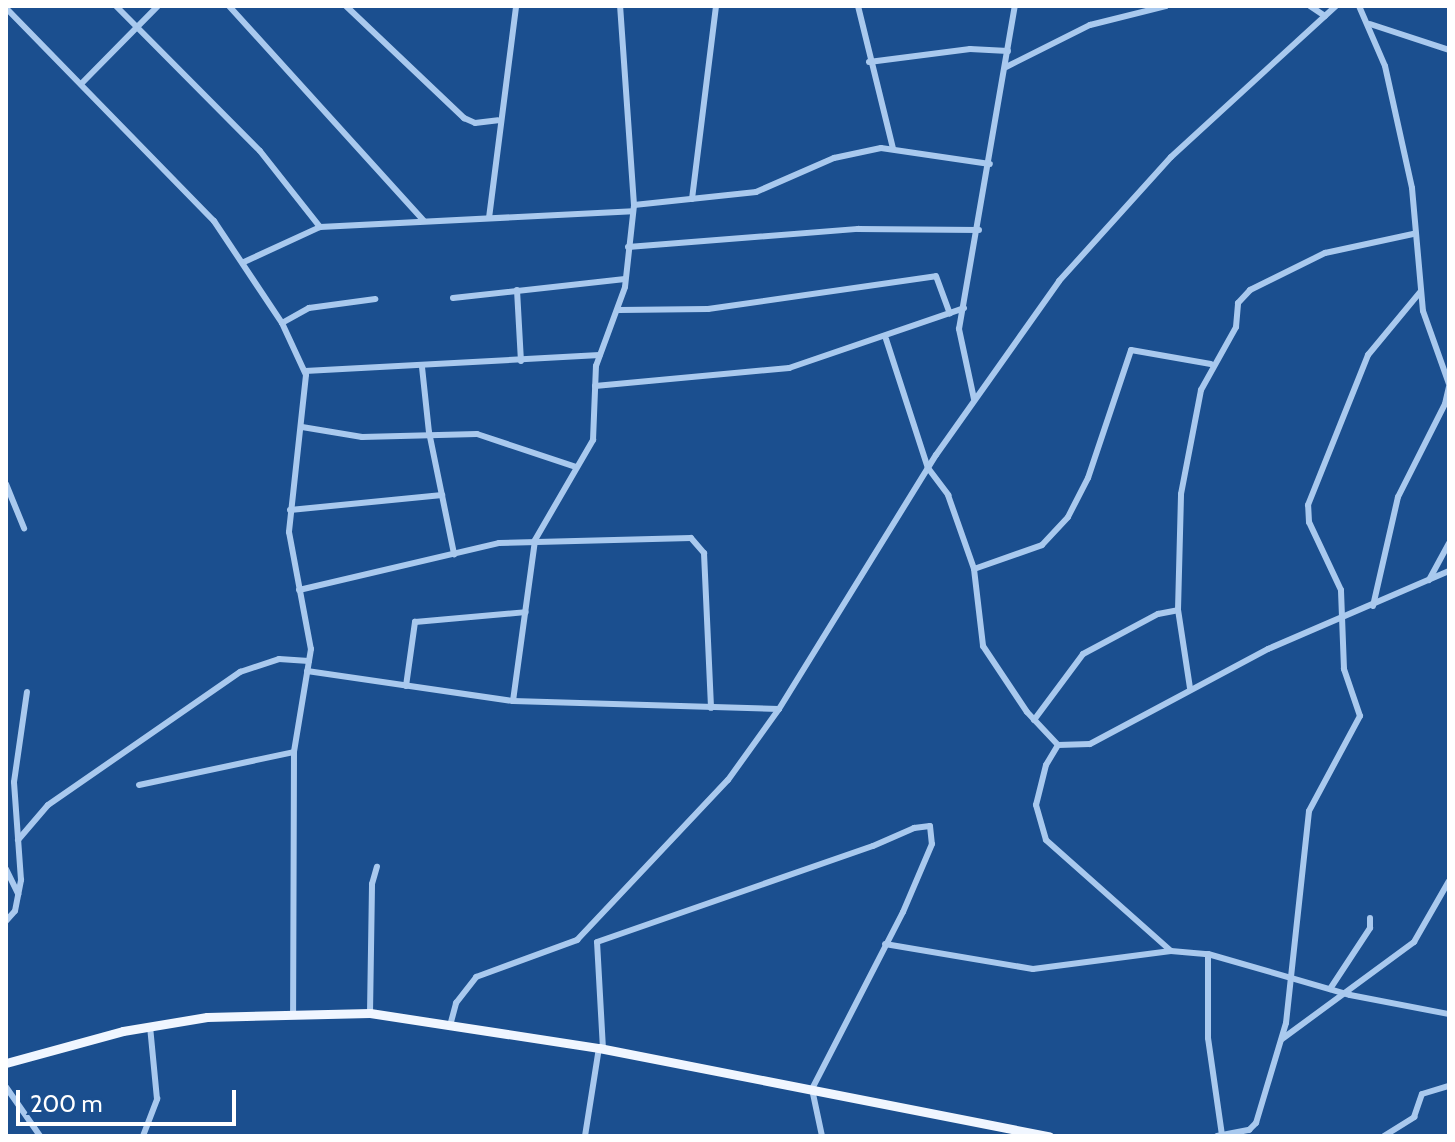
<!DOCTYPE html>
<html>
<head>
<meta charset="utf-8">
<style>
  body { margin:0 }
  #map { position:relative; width:1455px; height:1142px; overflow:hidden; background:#1b4f8f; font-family:Cabin,sans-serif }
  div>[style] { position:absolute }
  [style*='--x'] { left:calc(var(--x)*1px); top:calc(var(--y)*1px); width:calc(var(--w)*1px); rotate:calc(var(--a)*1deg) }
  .street>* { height:6px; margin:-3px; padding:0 3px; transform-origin:3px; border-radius:3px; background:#a9c9ee }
  .primary>* { height:9px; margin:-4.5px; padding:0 4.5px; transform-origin:4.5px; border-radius:4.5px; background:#f0f6ff }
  span { translate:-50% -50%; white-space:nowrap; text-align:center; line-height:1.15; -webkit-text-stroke:8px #1b4f8f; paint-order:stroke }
  .frame { position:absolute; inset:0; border:8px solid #fff; pointer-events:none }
  .scale { position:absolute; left:16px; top:1090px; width:220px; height:36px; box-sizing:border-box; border:4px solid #fff; border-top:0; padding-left:10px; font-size:24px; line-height:28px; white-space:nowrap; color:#fff; -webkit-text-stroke:6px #1b4f8f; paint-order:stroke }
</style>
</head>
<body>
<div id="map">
  <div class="street">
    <div style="--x:116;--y:6;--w:204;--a:45.2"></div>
    <div style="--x:260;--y:151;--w:97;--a:51.7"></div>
    <div style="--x:229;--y:6;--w:290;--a:47.8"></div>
    <div style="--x:346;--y:6;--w:163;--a:43.5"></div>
    <div style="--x:464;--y:118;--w:12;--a:24"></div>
    <div style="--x:475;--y:123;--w:23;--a:-7"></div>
    <div style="--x:858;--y:6;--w:147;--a:76.2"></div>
    <div style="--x:1310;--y:6;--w:18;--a:34"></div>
    <div style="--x:1359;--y:6;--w:65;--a:66.6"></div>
    <div style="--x:1385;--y:66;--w:125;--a:77.5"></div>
    <div style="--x:1412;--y:188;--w:123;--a:84.9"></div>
    <div style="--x:1423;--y:311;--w:77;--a:70.4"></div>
    <div style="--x:6;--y:8;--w:298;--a:45.7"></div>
    <div style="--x:214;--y:221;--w:123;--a:56.3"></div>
    <div style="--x:282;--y:323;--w:57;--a:65.2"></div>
    <div style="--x:306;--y:375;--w:158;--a:96.2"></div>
    <div style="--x:289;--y:532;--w:119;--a:79.4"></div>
    <div style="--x:311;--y:649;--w:104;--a:99.4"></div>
    <div style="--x:294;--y:752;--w:260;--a:90.2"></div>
    <div style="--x:1370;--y:24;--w:83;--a:18.2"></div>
    <div style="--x:869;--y:62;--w:102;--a:-7.3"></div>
    <div style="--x:970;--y:49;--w:38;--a:3"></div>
    <div style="--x:1006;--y:67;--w:94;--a:-26.6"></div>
    <div style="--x:1090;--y:25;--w:78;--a:-14"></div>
    <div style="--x:81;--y:84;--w:110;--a:-45.4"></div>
    <div style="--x:692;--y:199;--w:194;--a:-82.9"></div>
    <div style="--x:634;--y:205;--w:123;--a:-6.1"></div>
    <div style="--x:756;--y:192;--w:85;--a:-23.6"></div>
    <div style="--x:834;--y:158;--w:48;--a:-12"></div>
    <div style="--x:881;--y:148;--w:110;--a:8.4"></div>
    <div style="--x:489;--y:218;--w:214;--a:-82.7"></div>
    <div style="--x:628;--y:247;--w:231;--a:-4.5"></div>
    <div style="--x:858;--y:229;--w:121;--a:0.5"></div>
    <div style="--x:244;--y:262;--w:84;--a:-24.7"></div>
    <div style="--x:320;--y:227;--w:313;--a:-2.9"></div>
    <div style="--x:517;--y:290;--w:71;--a:86.8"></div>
    <div style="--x:453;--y:298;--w:173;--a:-6.3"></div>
    <div style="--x:619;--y:310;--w:89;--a:-0.6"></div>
    <div style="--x:708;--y:309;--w:230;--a:-8.2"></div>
    <div style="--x:936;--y:276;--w:40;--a:69.8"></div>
    <div style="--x:282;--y:323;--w:31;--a:-29"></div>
    <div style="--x:309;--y:308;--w:67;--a:-7.8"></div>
    <div style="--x:886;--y:339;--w:136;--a:72"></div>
    <div style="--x:928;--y:468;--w:34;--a:53"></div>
    <div style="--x:948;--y:495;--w:78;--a:70.6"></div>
    <div style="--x:974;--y:569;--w:78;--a:83.3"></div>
    <div style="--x:983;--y:646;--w:79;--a:56.3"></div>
    <div style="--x:1027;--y:712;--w:45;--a:46.8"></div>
    <div style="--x:1058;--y:745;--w:32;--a:-2"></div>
    <div style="--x:1090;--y:744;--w:202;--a:-28.1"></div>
    <div style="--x:1268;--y:649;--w:197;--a:-23.3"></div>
    <div style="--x:422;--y:367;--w:65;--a:83.9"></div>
    <div style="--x:429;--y:432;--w:125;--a:78.4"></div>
    <div style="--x:305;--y:371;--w:295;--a:-3.1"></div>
    <div style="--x:595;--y:386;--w:195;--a:-5.3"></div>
    <div style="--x:789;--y:368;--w:185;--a:-18.9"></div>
    <div style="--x:974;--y:399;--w:72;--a:-102.1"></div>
    <div style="--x:959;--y:329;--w:328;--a:-80.2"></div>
    <div style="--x:302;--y:427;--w:61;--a:9.5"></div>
    <div style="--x:362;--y:437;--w:115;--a:-1.5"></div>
    <div style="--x:477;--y:434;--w:104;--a:18.4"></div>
    <div style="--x:6;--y:484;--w:48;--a:67.8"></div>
    <div style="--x:290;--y:510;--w:153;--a:-5.6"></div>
    <div style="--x:974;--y:569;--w:72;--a:-19.4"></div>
    <div style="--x:1042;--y:545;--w:38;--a:-47"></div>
    <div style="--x:1068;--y:517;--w:44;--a:-62.9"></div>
    <div style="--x:1088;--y:478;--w:135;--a:-71.4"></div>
    <div style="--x:1131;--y:350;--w:81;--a:9.9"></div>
    <div style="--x:1429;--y:580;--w:42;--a:-61.6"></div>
    <div style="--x:299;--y:590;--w:205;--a:-13.2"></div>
    <div style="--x:499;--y:543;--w:192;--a:-1.5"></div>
    <div style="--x:691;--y:538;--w:20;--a:49"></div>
    <div style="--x:704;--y:553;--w:155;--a:87.4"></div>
    <div style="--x:1373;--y:606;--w:112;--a:-77.1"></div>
    <div style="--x:1398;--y:497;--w:104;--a:-63.2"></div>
    <div style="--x:1445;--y:404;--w:18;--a:-77"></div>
    <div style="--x:307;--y:671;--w:208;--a:8.3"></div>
    <div style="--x:513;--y:701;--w:266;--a:1.7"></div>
    <div style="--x:406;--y:686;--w:65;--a:-82"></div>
    <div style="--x:415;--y:622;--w:111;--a:-5.1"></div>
    <div style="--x:1190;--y:688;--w:79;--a:-98.7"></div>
    <div style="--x:1178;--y:610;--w:116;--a:-88.5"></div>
    <div style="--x:1181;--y:494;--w:106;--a:-79.1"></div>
    <div style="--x:1201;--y:390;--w:72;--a:-60.9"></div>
    <div style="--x:1236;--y:327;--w:24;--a:-85"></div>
    <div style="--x:1238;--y:303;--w:18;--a:-47"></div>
    <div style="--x:1250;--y:290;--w:84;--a:-26.3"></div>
    <div style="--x:1325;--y:253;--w:90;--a:-12.2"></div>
    <div style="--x:513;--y:701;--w:162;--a:-82.2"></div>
    <div style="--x:535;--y:540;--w:116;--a:-59.9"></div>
    <div style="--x:593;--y:440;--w:74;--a:-87.7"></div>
    <div style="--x:596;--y:366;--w:84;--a:-69.8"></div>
    <div style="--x:625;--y:287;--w:82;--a:-83.7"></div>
    <div style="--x:634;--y:205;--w:199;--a:-94"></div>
    <div style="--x:1034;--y:720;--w:82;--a:-53.4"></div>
    <div style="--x:1083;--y:654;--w:85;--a:-28.1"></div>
    <div style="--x:1158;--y:614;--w:20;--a:-11"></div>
    <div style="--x:1058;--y:745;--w:23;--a:121"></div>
    <div style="--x:1046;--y:765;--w:41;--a:104"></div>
    <div style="--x:1036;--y:805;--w:36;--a:74"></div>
    <div style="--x:1046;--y:840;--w:167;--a:41.6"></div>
    <div style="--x:1171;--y:951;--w:37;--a:5"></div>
    <div style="--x:1208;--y:954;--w:148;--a:16.1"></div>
    <div style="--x:1350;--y:995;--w:101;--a:10.9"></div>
    <div style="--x:139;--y:785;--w:158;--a:-12"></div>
    <div style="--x:18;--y:840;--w:46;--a:-49.4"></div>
    <div style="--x:48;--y:805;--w:234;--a:-34.7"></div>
    <div style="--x:240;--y:672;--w:41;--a:-18.4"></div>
    <div style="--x:279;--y:659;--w:30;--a:4"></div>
    <div style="--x:6;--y:869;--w:28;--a:64"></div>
    <div style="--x:6;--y:921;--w:13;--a:-48"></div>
    <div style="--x:15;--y:911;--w:32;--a:-79"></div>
    <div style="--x:21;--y:880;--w:98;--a:-94.1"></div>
    <div style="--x:14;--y:782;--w:91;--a:-81.8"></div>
    <div style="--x:885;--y:944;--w:150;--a:9.6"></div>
    <div style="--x:1033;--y:969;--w:139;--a:-7.4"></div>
    <div style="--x:1208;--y:954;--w:84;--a:90"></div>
    <div style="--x:1208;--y:1038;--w:98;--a:81.8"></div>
    <div style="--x:1330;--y:989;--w:73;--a:-56.7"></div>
    <div style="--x:1370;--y:928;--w:10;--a:-90"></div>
    <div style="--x:370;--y:1013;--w:129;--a:-89.1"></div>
    <div style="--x:372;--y:884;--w:18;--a:-74"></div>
    <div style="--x:451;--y:1022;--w:20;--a:-75"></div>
    <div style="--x:456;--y:1003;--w:33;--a:-52"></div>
    <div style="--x:476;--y:977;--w:108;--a:-20.1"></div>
    <div style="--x:577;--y:940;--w:220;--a:-46.7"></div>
    <div style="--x:728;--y:780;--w:87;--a:-54.3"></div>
    <div style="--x:779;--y:709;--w:299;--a:-58.3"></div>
    <div style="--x:936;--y:455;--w:213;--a:-54.7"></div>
    <div style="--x:1059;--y:281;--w:167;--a:-47.9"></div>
    <div style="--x:1171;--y:157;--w:224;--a:-42.5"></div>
    <div style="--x:1282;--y:1039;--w:164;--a:-36.3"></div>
    <div style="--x:1414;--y:942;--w:70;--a:-60.2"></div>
    <div style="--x:603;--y:1049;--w:107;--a:-93.2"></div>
    <div style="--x:597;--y:942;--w:292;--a:-19.2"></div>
    <div style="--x:873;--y:846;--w:45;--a:-23.7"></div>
    <div style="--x:914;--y:828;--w:16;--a:-7"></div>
    <div style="--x:930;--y:826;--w:18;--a:84"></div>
    <div style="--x:932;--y:844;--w:74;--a:113.1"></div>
    <div style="--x:903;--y:912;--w:199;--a:117.2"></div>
    <div style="--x:812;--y:1089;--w:48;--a:78"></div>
    <div style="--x:6;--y:1087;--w:60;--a:55.2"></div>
    <div style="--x:143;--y:1136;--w:40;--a:-69"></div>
    <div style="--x:157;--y:1099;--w:73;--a:-95.5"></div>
    <div style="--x:585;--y:1136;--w:89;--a:-81"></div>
    <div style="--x:1217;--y:1136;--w:33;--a:-11"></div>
    <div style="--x:1249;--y:1130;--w:10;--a:-45"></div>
    <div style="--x:1256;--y:1123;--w:104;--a:-73.3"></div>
    <div style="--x:1286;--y:1023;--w:213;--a:-83.8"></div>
    <div style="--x:1309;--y:811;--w:108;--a:-61.8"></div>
    <div style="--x:1360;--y:716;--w:50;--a:-108.8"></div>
    <div style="--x:1344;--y:669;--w:79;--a:-92.2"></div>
    <div style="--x:1341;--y:590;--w:75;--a:-115.2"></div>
    <div style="--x:1309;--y:522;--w:17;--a:-93"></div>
    <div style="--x:1308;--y:505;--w:162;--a:-68.2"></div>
    <div style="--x:1368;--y:355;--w:83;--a:-50.4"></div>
    <div style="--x:1384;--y:1136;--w:36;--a:-32"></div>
    <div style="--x:1414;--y:1117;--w:24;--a:-71"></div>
    <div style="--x:1422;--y:1094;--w:28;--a:-17"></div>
  </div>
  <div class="primary">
    <div style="--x:6;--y:1063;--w:121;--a:-15.3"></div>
    <div style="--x:123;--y:1031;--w:85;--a:-9.5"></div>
    <div style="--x:207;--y:1017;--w:163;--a:-1.4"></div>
    <div style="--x:370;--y:1013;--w:232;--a:8.7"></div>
    <div style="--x:599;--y:1048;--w:459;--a:11.1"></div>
  </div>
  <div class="frame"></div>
  <div class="scale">200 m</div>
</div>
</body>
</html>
